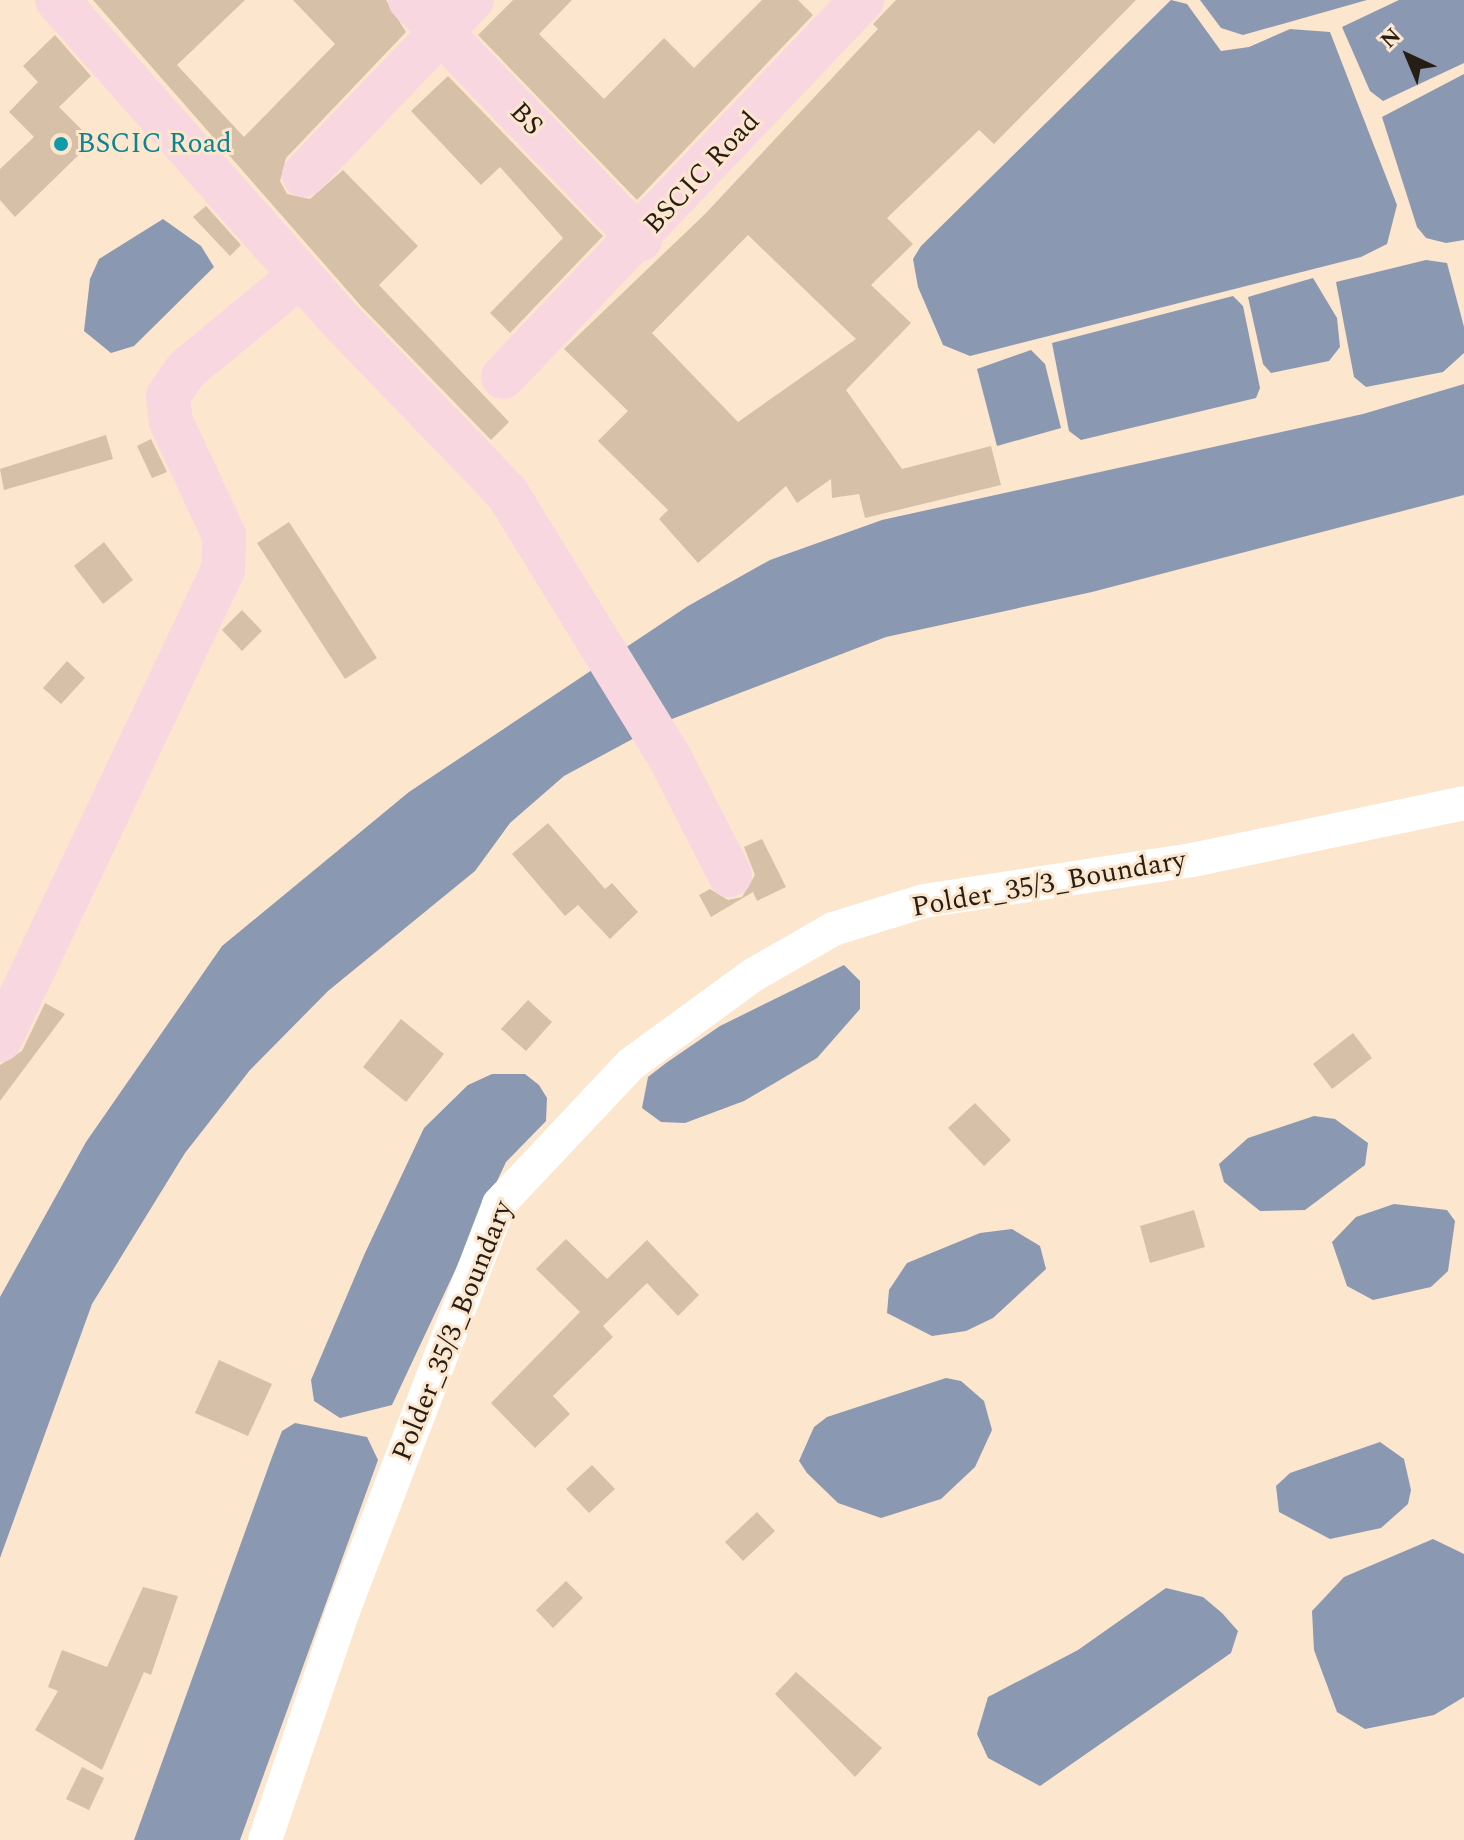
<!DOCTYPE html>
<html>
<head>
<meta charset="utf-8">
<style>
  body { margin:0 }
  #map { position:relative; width:1464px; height:1840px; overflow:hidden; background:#fde6ce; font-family:Spectral,serif }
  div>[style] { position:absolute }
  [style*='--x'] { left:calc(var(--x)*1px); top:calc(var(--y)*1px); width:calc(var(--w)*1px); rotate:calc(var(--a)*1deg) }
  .water>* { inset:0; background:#8a98b2 }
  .building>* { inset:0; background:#d7c0a8 }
  .street>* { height:34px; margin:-17px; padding:0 17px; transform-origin:17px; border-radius:17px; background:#fff }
  .secondary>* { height:44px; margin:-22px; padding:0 22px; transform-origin:22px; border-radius:22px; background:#f9d7e1 }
  .dots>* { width:22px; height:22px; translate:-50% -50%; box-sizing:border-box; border:4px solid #fde6ce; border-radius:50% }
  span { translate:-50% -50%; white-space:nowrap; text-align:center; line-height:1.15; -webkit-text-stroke:6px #fde6ce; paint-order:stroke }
  .street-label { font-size:28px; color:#261e15 }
  .culture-label { font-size:28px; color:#0d838f }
  .left { translate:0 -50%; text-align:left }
  .north { position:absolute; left:1368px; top:16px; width:80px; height:80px; -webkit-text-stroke:6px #fde6ce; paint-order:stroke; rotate:316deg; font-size:22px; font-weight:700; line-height:32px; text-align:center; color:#261e15 }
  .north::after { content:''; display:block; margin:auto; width:28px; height:36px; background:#261e15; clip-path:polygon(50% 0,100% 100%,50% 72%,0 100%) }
</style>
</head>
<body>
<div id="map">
  <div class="water">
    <div style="clip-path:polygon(1171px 0,1187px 4px,1221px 51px,1249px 47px,1290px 29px,1330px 32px,1397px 205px,1387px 244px,1361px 257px,970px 356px,943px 345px,918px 287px,913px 259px,921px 246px)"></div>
    <div style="clip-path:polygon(1200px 0,1367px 0,1243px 35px,1221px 28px)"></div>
    <div style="clip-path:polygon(1399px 0,1464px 0,1464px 63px,1383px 101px,1370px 91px,1342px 27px)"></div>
    <div style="clip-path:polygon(1464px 74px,1464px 240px,1446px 243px,1426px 238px,1417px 227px,1382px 117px)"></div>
    <div style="clip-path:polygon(163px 219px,201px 246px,214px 267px,134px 346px,111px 353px,84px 331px,90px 279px,99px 259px)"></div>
    <div style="clip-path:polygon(1426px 260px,1447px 263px,1464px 327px,1464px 353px,1443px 372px,1366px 387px,1354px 377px,1336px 282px)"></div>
    <div style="clip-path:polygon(1313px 278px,1337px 318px,1340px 347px,1329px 361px,1271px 373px,1263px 364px,1248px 297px)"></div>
    <div style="clip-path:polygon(1233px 296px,1243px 306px,1260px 388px,1256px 398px,1081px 440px,1069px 431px,1052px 343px)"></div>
    <div style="clip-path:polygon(1031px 350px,1045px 364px,1061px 428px,997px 446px,977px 369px)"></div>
    <div style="clip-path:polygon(1464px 384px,1464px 495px,1092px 592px,886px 637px,664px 722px,564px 776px,510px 823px,475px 871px,328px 991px,250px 1070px,185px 1153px,92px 1304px,0 1558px,0 1297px,86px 1142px,222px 946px,409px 792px,688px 606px,770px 560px,882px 520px,1363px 414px)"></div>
    <div style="clip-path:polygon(844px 965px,860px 981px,860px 1009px,817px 1058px,744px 1101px,685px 1123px,661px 1122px,642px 1108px,648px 1077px,666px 1063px,720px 1026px)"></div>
    <div style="clip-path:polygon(492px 1074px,525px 1074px,539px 1085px,547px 1098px,546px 1121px,506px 1162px,392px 1405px,340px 1418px,314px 1401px,311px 1380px,365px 1253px,424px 1128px,468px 1085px)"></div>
    <div style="clip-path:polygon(1314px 1116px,1335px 1119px,1368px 1143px,1365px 1165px,1305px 1210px,1260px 1211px,1224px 1182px,1219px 1164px,1248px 1138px)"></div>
    <div style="clip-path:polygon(1394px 1204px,1447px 1210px,1455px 1221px,1448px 1271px,1431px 1287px,1373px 1300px,1347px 1286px,1332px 1242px,1356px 1217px)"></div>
    <div style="clip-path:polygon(1012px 1229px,1040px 1246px,1046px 1269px,993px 1318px,966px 1331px,932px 1336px,887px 1313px,889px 1290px,907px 1263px,980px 1233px)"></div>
    <div style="clip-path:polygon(946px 1378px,961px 1381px,984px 1401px,992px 1430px,975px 1467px,941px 1499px,881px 1518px,838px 1503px,807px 1473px,799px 1461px,814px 1427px,827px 1417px)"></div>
    <div style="clip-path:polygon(295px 1423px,367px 1437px,378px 1460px,240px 1840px,134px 1840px,272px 1457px,282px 1431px)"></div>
    <div style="clip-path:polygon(1380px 1442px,1404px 1459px,1411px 1490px,1408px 1504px,1381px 1528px,1330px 1539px,1279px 1512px,1276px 1486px,1290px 1473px)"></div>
    <div style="clip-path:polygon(1433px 1539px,1464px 1554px,1464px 1697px,1434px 1715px,1365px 1729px,1337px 1712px,1314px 1650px,1312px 1611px,1344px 1577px)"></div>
    <div style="clip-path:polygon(1166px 1588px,1203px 1597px,1222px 1613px,1238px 1631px,1231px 1653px,1040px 1786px,988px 1758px,977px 1734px,988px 1697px,1078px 1650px)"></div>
  </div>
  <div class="building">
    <div style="clip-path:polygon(93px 0,245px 0,177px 65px,244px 137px,335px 44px,293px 0,386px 0,406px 32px,286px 158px,280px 181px,287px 194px,310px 199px,343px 170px,418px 246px,379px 285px,509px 422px,491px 440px,361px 306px)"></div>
    <div style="clip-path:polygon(513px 0,572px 0,539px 34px,604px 99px,664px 38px,694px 68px,762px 0,798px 0,813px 15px,637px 200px,478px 35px)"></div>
    <div style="clip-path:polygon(evenodd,896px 0,1136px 0,994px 144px,979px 130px,887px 218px,913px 244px,871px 285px,911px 323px,846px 390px,902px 469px,991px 446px,1001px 485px,865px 518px,859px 494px,832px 498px,831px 479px,797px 503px,786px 486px,698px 563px,659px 519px,668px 510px,598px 441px,628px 411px,564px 349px,705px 214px,878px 29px,873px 24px,896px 0,748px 235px,856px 339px,738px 422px,652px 333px,748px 235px)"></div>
    <div style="clip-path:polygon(55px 35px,91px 76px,59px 107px,93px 141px,15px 217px,0 200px,0 169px,34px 137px,9px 112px,38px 82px,23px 66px)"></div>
    <div style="clip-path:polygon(448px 76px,603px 236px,510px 333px,490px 313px,563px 238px,500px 167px,481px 185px,411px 111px)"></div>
    <div style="clip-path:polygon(206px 206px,241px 245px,230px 256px,193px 217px)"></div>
    <div style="clip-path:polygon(106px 435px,113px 459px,4px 490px,0 469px)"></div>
    <div style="clip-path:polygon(151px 439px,167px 472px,152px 478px,137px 446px)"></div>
    <div style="clip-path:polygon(289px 522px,377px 658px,345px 679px,257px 543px)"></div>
    <div style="clip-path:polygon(104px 542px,133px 580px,103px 604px,74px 566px)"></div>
    <div style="clip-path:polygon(242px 610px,262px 631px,242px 651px,222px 630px)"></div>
    <div style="clip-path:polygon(67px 661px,85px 678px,61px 704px,43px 688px)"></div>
    <div style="clip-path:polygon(548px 823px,605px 889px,612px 883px,638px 912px,610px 939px,578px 905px,565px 916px,512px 854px)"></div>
    <div style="clip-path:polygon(762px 839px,786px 887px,757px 901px,753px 892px,711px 917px,699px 895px,710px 889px,728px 900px,742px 897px,755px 875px,744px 847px)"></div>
    <div style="clip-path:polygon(528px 1000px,552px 1022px,526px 1051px,501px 1029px)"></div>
    <div style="clip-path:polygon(45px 1003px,65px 1014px,0 1101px,0 1065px,22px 1051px)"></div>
    <div style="clip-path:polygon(401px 1019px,444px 1054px,406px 1102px,363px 1067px)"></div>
    <div style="clip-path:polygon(1353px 1033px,1372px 1058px,1332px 1089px,1313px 1064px)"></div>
    <div style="clip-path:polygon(975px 1103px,1011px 1140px,984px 1166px,948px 1128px)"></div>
    <div style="clip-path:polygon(1194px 1210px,1205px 1247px,1150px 1263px,1140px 1226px)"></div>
    <div style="clip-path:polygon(566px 1239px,607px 1279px,647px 1240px,699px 1295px,678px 1316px,647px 1283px,603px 1326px,613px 1337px,553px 1396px,570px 1414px,535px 1448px,491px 1403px,580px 1312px,536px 1269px)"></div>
    <div style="clip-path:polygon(219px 1360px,272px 1384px,248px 1436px,195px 1413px)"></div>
    <div style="clip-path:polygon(592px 1465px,615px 1489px,589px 1513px,566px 1489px)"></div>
    <div style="clip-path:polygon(757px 1512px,775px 1531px,743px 1561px,725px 1542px)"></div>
    <div style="clip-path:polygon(566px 1581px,583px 1598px,553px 1628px,536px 1610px)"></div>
    <div style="clip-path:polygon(143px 1587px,178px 1596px,151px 1675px,144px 1672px,102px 1770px,35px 1730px,58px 1691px,48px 1687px,62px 1650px,107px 1667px)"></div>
    <div style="clip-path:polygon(796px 1672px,882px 1748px,855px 1777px,775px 1694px)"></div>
    <div style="clip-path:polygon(82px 1767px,104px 1778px,89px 1810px,66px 1799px)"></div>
  </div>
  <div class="street">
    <div style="--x:265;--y:1840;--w:242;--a:-71.2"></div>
    <div style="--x:343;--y:1611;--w:436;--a:-69"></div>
    <div style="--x:499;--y:1204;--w:192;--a:-46.7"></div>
    <div style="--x:631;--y:1064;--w:151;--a:-36.1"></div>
    <div style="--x:753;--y:975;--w:92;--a:-29.9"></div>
    <div style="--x:833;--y:929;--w:95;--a:-17.1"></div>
    <div style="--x:924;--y:901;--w:276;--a:-8.7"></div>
    <div style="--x:1197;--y:859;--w:273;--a:-11.8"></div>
  </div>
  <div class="secondary">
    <div style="--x:57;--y:0;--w:431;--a:48.5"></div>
    <div style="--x:343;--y:323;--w:236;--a:46"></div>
    <div style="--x:507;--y:493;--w:309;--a:58.4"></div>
    <div style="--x:669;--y:756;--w:134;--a:62.9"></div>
    <div style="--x:410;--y:0;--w:332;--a:46.1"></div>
    <div style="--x:304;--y:175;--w:243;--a:-46.2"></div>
    <div style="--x:503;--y:377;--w:521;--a:-46.4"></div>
    <div style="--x:0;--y:1040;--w:520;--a:-64.62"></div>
    <div style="--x:223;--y:570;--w:35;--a:-88"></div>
    <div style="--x:224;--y:535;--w:125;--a:-115.1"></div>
    <div style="--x:171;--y:422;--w:26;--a:-97"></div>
    <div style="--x:168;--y:396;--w:33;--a:-55"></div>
    <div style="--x:187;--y:369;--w:146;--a:-39.5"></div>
  </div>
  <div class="dots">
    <div style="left:61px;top:144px;background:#0f9aa8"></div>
  </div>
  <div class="street-label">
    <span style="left:526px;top:119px;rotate:47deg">BS</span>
    <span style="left:702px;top:173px;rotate:-47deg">BSCIC Road</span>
    <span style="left:1049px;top:884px;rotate:-10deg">Polder_35/3_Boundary</span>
    <span style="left:453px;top:1331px;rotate:-68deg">Polder_35/3_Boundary</span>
  </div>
  <div class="culture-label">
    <span class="left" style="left:77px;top:144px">BSCIC Road</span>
  </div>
  <div class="north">N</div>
</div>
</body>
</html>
